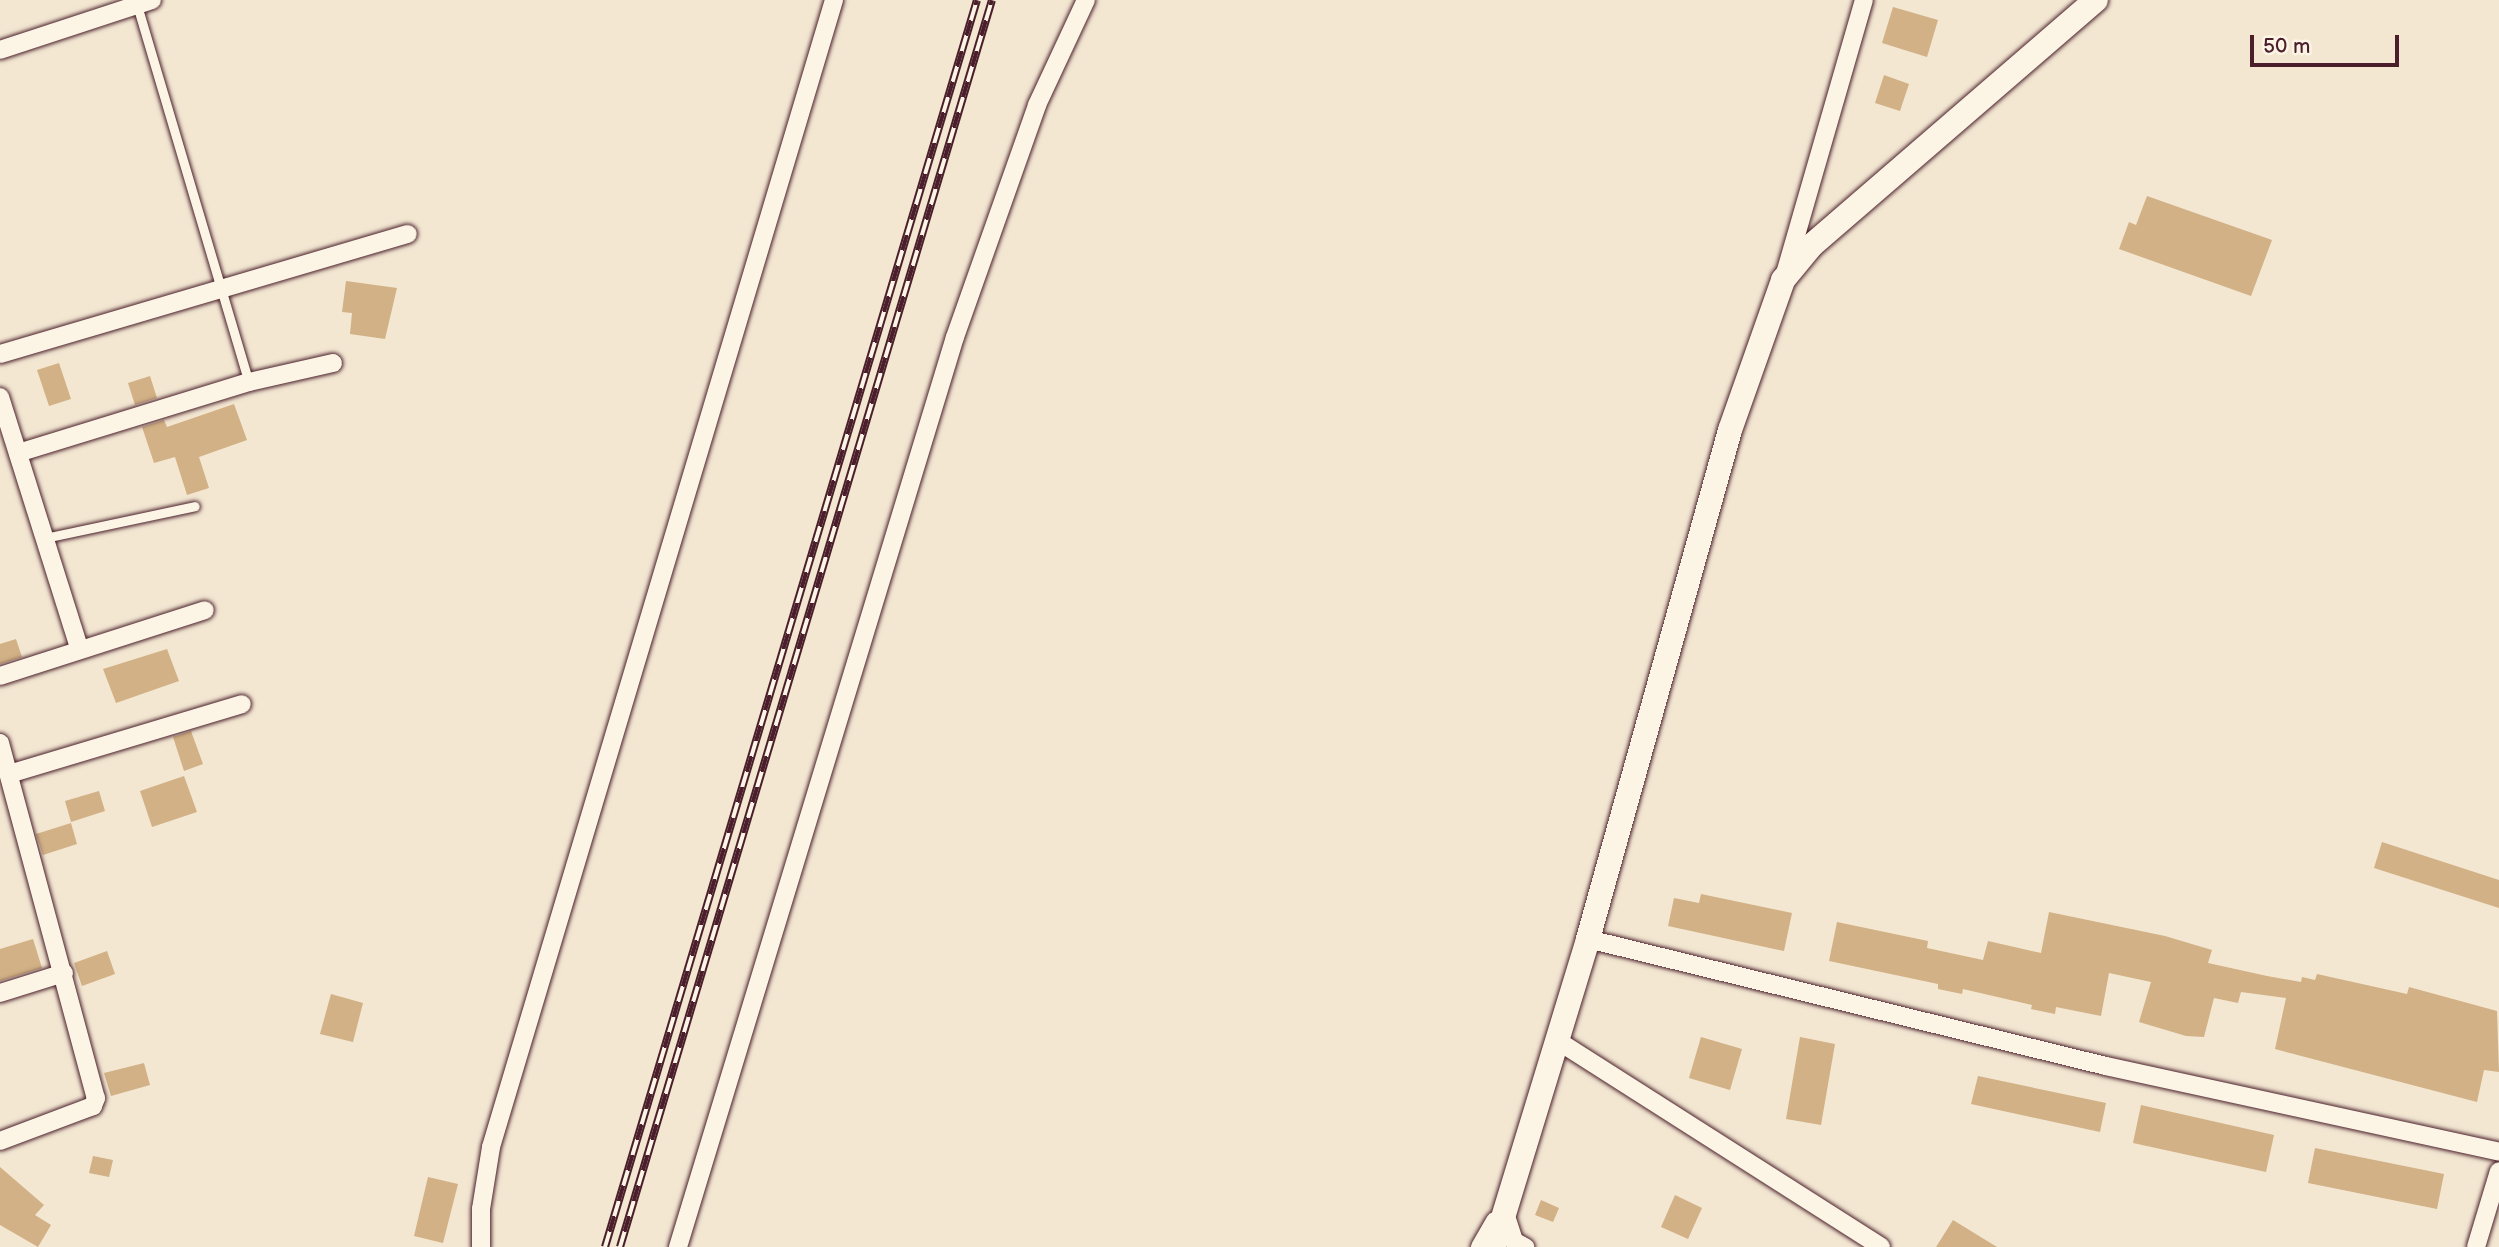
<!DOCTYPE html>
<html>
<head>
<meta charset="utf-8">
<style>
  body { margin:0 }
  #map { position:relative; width:2499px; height:1247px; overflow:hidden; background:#f3e7d2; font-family:"Balsamiq Sans",sans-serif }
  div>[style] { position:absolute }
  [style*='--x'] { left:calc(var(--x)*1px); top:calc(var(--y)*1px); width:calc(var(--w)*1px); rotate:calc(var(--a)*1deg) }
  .building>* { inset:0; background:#d1b185 }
  .roads { filter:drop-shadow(0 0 2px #4a1f2b) drop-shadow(0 0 2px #4a1f2b) }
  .service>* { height:9px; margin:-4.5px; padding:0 4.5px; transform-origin:4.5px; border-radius:4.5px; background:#fcf5e5 }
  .minor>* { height:18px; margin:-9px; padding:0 9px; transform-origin:9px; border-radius:9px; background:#fcf5e5 }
  .secondary>* { height:24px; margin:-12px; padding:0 12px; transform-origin:12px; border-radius:12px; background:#fcf5e5 }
  .rail>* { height:8px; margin-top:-4px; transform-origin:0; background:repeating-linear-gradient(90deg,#fcf5e5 0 16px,#4a1f2b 0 32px); box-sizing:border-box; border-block:2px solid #4a1f2b }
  span { translate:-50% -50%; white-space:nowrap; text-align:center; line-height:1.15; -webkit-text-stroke:5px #fcf5e5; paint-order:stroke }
  .scale { position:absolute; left:2250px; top:35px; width:149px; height:32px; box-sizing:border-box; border:4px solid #4a1f2b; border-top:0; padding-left:9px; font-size:21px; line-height:24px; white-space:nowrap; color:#4a1f2b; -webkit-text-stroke:5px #fcf5e5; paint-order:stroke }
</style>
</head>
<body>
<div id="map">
  <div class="building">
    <div style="clip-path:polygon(1893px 7px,1938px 20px,1927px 57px,1882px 43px)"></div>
    <div style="clip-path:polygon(1884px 75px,1909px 84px,1900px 111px,1875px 103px)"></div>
    <div style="clip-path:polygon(2147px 196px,2272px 240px,2251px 296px,2119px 249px,2129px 222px,2136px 225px)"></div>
    <div style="clip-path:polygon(346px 281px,397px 288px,385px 339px,350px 334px,352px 313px,342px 312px)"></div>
    <div style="clip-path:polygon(59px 363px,71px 399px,49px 406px,37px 370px)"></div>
    <div style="clip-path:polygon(150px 376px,157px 398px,135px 405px,128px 383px)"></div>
    <div style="clip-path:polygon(234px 404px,247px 440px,199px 457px,209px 488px,187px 495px,175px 457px,154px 463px,142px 427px,164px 420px,167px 427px)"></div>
    <div style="clip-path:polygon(16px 639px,22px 657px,0 664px,0 644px)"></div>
    <div style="clip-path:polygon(167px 649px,179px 681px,116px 703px,103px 669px)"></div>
    <div style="clip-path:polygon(191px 731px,203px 764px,184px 771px,173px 737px)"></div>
    <div style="clip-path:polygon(184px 776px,197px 812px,152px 827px,140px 791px)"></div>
    <div style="clip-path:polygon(99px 791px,105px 811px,71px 822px,65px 801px)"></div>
    <div style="clip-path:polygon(71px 823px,77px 844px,43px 855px,36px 834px)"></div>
    <div style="clip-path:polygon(2382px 842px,2499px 880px,2499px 908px,2374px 868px)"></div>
    <div style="clip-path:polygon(1701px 894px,1792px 913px,1784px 951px,1668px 926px,1674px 898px,1699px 903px)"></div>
    <div style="clip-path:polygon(2049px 912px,2165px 936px,2212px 950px,2208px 963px,2267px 976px,2301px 982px,2302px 977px,2315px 980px,2317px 974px,2407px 994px,2409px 987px,2497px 1011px,2499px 1072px,2484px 1070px,2477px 1102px,2275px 1049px,2286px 998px,2241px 992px,2238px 1003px,2214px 998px,2204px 1037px,2186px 1036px,2139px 1022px,2151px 982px,2109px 973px,2101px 1016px,2056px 1007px,2055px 1014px,2031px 1009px,2032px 1005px,1963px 989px,1962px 994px,1938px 989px,1938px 984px,1829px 961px,1837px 922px,1928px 941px,1927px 948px,1983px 960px,1988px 941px,2041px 953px)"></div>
    <div style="clip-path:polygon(33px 939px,42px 968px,0 981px,0 949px)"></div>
    <div style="clip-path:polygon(107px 951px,115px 974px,82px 986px,74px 963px)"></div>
    <div style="clip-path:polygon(331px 994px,363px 1003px,353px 1042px,320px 1034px)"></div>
    <div style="clip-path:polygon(1701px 1037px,1742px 1049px,1730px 1090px,1689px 1078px)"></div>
    <div style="clip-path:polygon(1800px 1037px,1835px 1044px,1821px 1125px,1786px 1119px)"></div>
    <div style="clip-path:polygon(144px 1063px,150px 1085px,111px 1096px,104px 1073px)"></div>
    <div style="clip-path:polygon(1978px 1076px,2106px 1103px,2100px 1132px,1971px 1104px)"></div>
    <div style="clip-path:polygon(2141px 1105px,2274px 1135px,2266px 1172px,2133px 1143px)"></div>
    <div style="clip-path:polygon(2315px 1148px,2444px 1174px,2437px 1209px,2308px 1183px)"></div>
    <div style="clip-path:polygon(93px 1156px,113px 1160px,109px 1177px,89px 1173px)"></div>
    <div style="clip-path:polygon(0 1167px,44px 1205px,35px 1215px,51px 1225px,38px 1247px,0 1225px)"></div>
    <div style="clip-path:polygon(428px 1177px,458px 1184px,443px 1243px,414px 1236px)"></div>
    <div style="clip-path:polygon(1675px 1195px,1702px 1208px,1688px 1239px,1661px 1227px)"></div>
    <div style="clip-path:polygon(1541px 1200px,1559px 1208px,1553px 1222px,1535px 1215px)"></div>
    <div style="clip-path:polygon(1953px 1220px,1997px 1247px,1936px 1247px)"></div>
  </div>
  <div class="roads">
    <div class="service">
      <div style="--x:137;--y:5;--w:393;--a:73.5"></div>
      <div style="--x:45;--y:538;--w:153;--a:-12"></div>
    </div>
    <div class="minor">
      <div style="--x:0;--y:50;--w:160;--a:-18.2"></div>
      <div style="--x:1786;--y:270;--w:281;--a:-73.9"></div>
      <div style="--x:0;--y:354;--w:425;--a:-16.4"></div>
      <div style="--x:0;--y:397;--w:265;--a:72.5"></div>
      <div style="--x:18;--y:453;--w:242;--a:-17.1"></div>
      <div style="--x:249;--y:382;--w:86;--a:-12.7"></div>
      <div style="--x:0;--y:676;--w:215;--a:-17.8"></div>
      <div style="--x:0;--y:743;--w:368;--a:74.9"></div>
      <div style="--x:96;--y:1098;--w:9;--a:111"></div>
      <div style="--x:93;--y:1106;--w:99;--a:159.4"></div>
      <div style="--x:9;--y:774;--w:243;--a:-16.7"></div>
      <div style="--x:1588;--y:939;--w:533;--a:13.78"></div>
      <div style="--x:2106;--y:1066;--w:402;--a:12.3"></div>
      <div style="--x:0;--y:993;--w:67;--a:-17.4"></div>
      <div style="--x:1558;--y:1041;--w:383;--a:32.5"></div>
      <div style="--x:1504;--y:1210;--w:33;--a:72"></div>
      <div style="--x:1514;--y:1241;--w:13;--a:29"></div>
      <div style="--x:481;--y:1247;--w:38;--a:-90"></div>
      <div style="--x:481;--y:1209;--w:63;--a:-80.8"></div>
      <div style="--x:491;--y:1147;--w:1197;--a:-73.35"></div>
      <div style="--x:678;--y:1247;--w:951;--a:-73.07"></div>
      <div style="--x:955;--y:337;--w:246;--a:-70.5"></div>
      <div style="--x:1037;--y:105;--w:116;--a:-65"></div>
      <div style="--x:1480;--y:1247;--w:30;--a:-60"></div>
      <div style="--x:2476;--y:1247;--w:79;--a:-73.2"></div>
    </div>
    <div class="secondary">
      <div style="--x:1494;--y:1247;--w:322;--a:-73"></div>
      <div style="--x:1588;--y:939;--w:528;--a:-74.41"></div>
      <div style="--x:1730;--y:430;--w:159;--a:-70.5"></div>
      <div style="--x:1783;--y:280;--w:45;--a:-50.4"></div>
      <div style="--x:1812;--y:245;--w:375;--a:-40.8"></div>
    </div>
  </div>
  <div class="rail">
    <div style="--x:605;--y:1247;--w:1301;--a:-73.39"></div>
    <div style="--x:620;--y:1247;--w:1301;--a:-73.39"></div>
  </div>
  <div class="scale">50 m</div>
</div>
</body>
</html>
